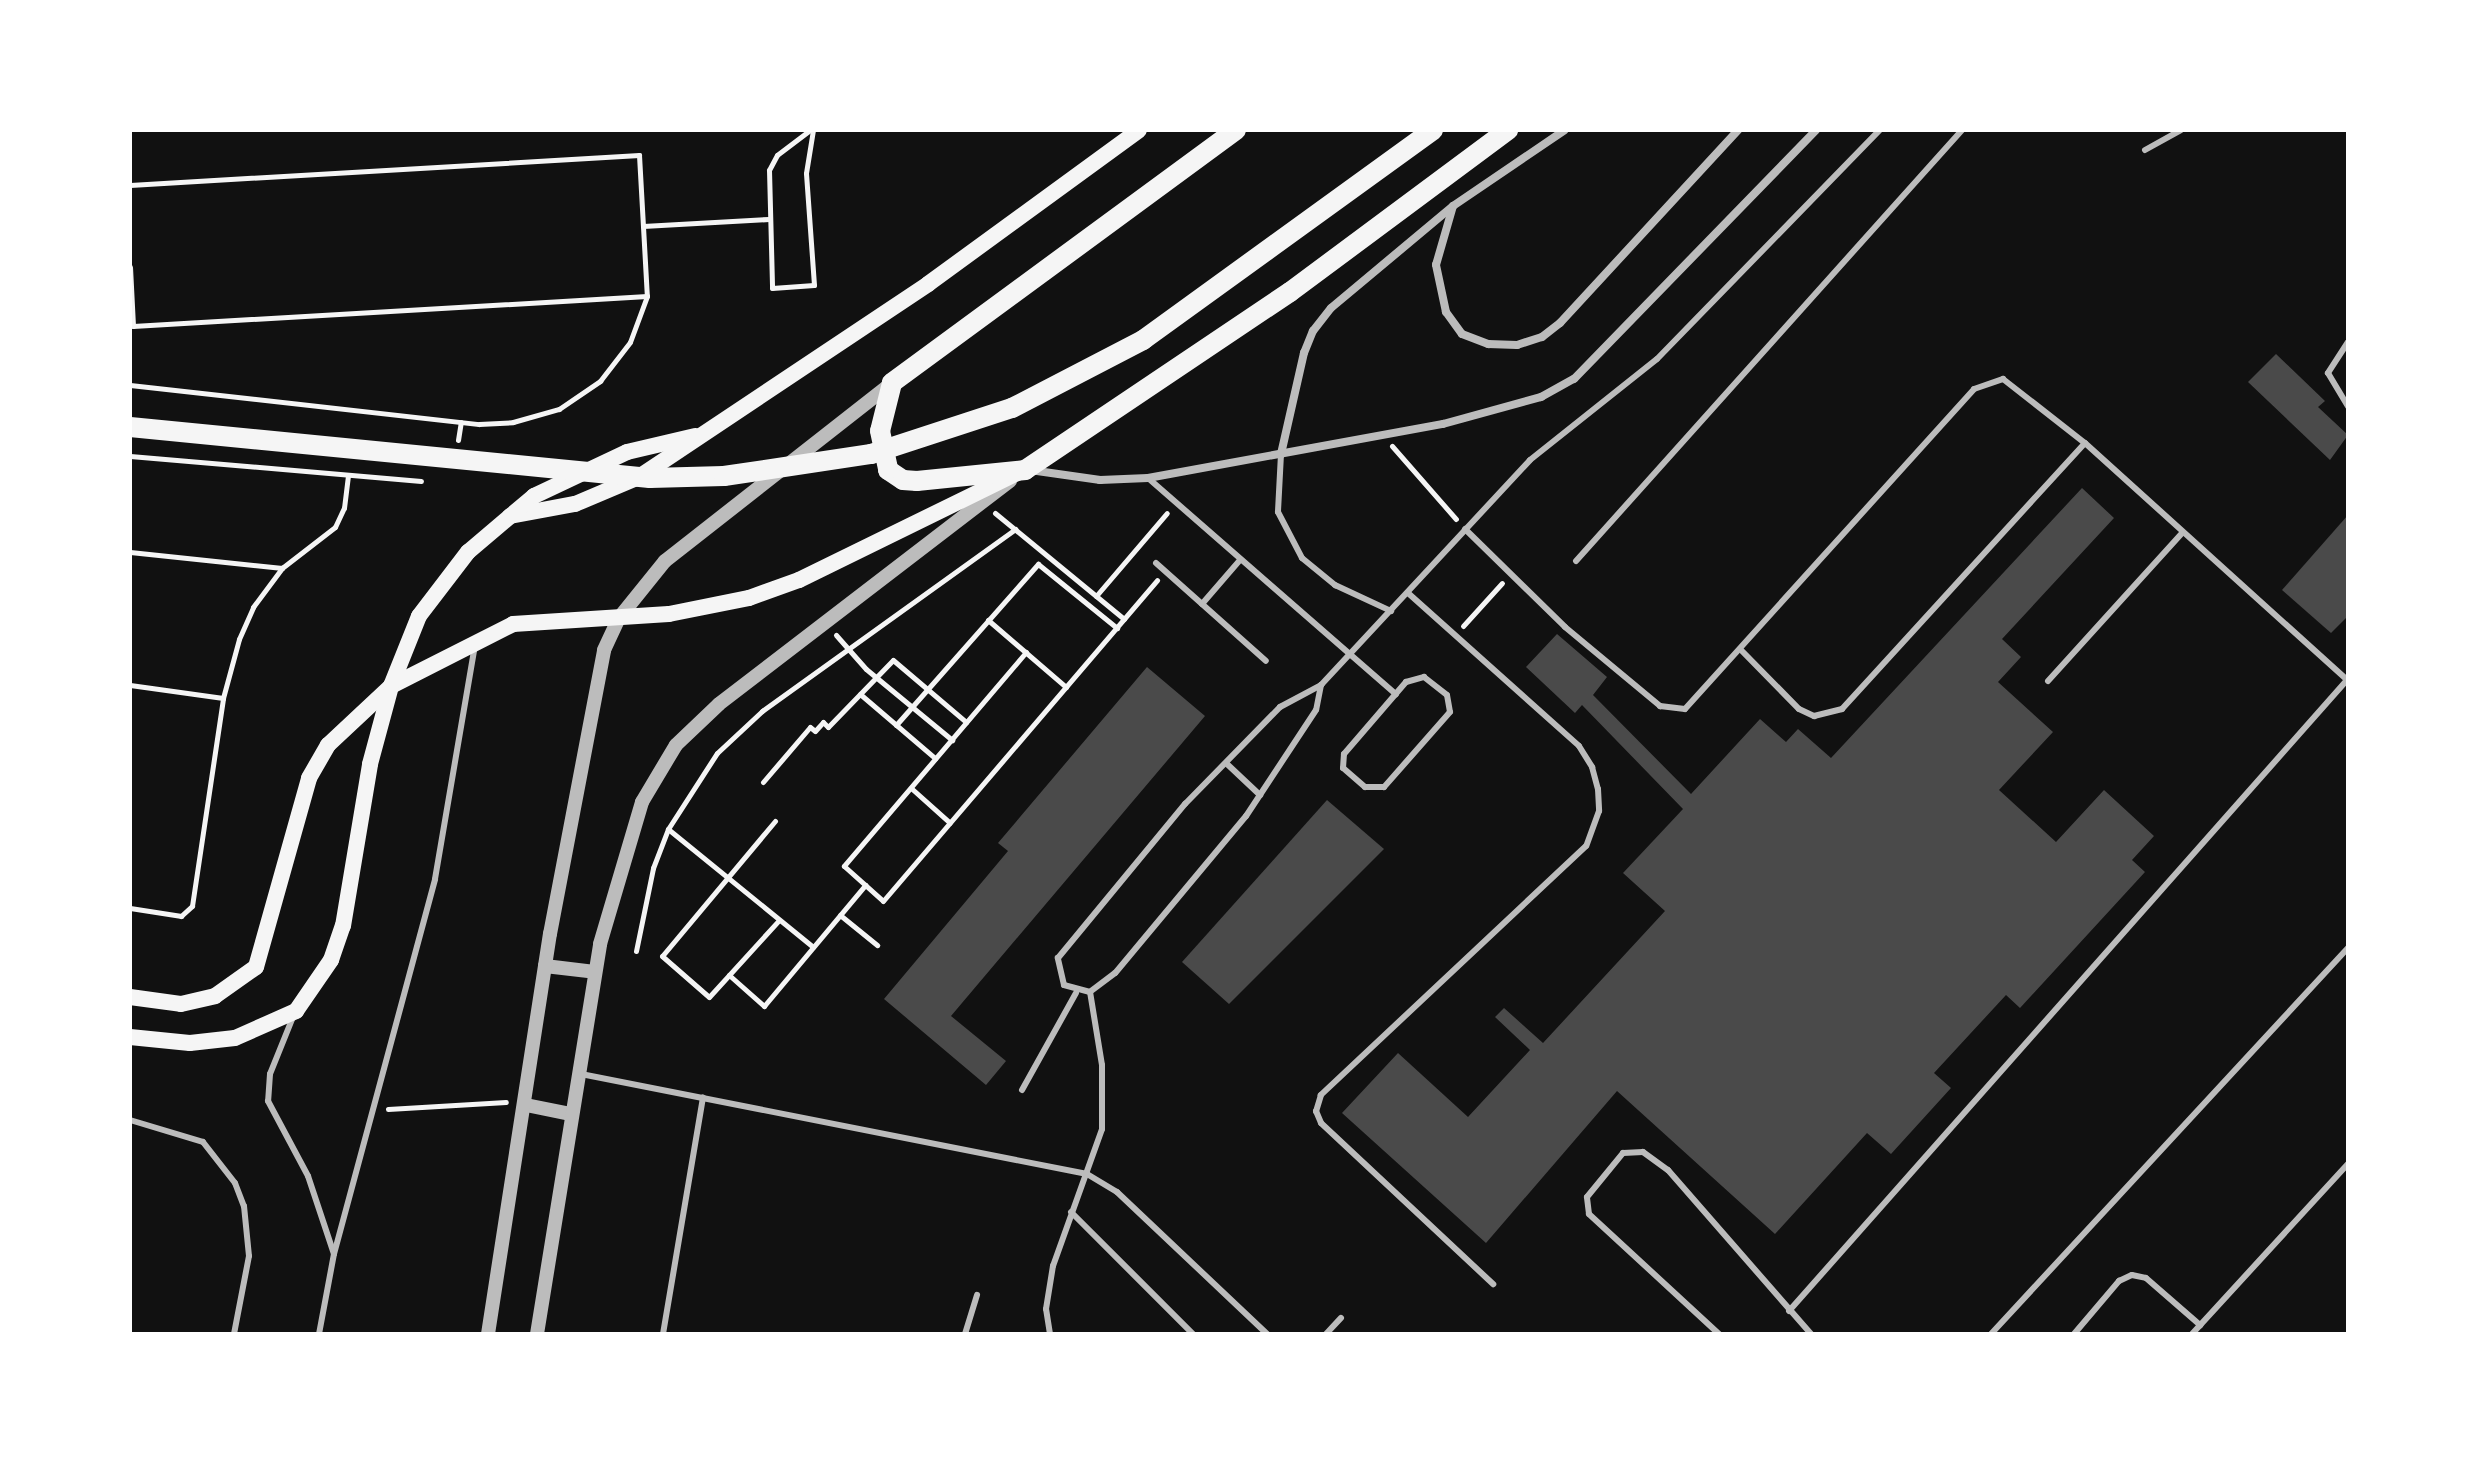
<!DOCTYPE html>
<html>
<head>
<meta charset="utf-8">
<style>
  body { margin:0 }
  #map { position:relative; width:2478px; height:1464px; overflow:hidden; background:#111; font-family:"PT Sans Narrow",sans-serif }
  div>[style] { position:absolute }
  [style*='--x'] { left:calc(var(--x)*1px); top:calc(var(--y)*1px); width:calc(var(--w)*1px); rotate:calc(var(--a)*1deg) }
  .building>* { inset:0; background:#4a4a4a }
  .path>* { height:5px; margin:-2.5px; padding:0 2.5px; transform-origin:2.5px; border-radius:2.5px; background:#f5f5f5 }
  .service>* { height:6px; margin:-3px; padding:0 3px; transform-origin:3px; border-radius:3px; background:#bcbcbc }
  .minor>* { height:8px; margin:-4px; padding:0 4px; transform-origin:4px; border-radius:4px; background:#bcbcbc }
  .tertiary>* { height:14px; margin:-7px; padding:0 7px; transform-origin:7px; border-radius:7px; background:#bcbcbc }
  .secondary>* { height:16px; margin:-8px; padding:0 8px; transform-origin:8px; border-radius:8px; background:#f5f5f5 }
  .primary>* { height:20px; margin:-10px; padding:0 10px; transform-origin:10px; border-radius:10px; background:#f5f5f5 }
  span { translate:-50% -50%; white-space:nowrap; text-align:center; line-height:1.15; -webkit-text-stroke:8px #fff; paint-order:stroke }
  .frame { position:absolute; inset:0; border:132px solid #fff; pointer-events:none }
</style>
</head>
<body>
<div id="map">
  <div class="building">
    <div style="clip-path:polygon(2276px 354px,2325px 401px,2318px 407px,2348px 435px,2330px 460px,2248px 382px)"></div>
    <div style="clip-path:polygon(2082px 488px,2114px 518px,2002px 639px,2021px 657px,1998px 682px,2053px 732px,1999px 790px,2056px 842px,2104px 790px,2154px 836px,2132px 860px,2145px 872px,2020px 1008px,2006px 995px,1934px 1073px,1951px 1088px,1891px 1154px,1867px 1133px,1775px 1234px,1617px 1091px,1486px 1243px,1342px 1113px,1398px 1053px,1468px 1117px,1530px 1050px,1495px 1017px,1504px 1008px,1543px 1043px,1665px 911px,1623px 873px,1683px 809px,1582px 705px,1575px 713px,1526px 667px,1557px 634px,1607px 677px,1593px 695px,1691px 794px,1760px 719px,1786px 742px,1798px 729px,1831px 758px)"></div>
    <div style="clip-path:polygon(2348px 515px,2348px 616px,2331px 633px,2282px 590px)"></div>
    <div style="clip-path:polygon(1147px 667px,1205px 716px,951px 1016px,1006px 1061px,986px 1085px,884px 999px,1008px 851px,998px 843px)"></div>
    <div style="clip-path:polygon(1327px 800px,1384px 849px,1229px 1004px,1182px 962px)"></div>
  </div>
  <div class="path">
    <div style="--x:810;--y:130;--w:41;--a:142.9"></div>
    <div style="--x:777;--y:155;--w:17;--a:118"></div>
    <div style="--x:769;--y:170;--w:118;--a:88.5"></div>
    <div style="--x:772;--y:288;--w:42;--a:-4.1"></div>
    <div style="--x:814;--y:285;--w:112;--a:-94.1"></div>
    <div style="--x:806;--y:173;--w:44;--a:-80.8"></div>
    <div style="--x:130;--y:185;--w:510;--a:-3.37"></div>
    <div style="--x:639;--y:155;--w:141;--a:86.8"></div>
    <div style="--x:647;--y:296;--w:515;--a:176.66"></div>
    <div style="--x:133;--y:326;--w:59;--a:-92.9"></div>
    <div style="--x:643;--y:226;--w:126;--a:-3.2"></div>
    <div style="--x:130;--y:385;--w:351;--a:6.4"></div>
    <div style="--x:479;--y:424;--w:34;--a:-3"></div>
    <div style="--x:513;--y:422;--w:48;--a:-15.8"></div>
    <div style="--x:559;--y:409;--w:50;--a:-34.3"></div>
    <div style="--x:600;--y:381;--w:49;--a:-52.4"></div>
    <div style="--x:630;--y:342;--w:49;--a:-69.7"></div>
    <div style="--x:458;--y:440;--w:18;--a:-81"></div>
    <div style="--x:1392;--y:446;--w:97;--a:48.8"></div>
    <div style="--x:130;--y:456;--w:292;--a:4.9"></div>
    <div style="--x:995;--y:513;--w:167;--a:39.4"></div>
    <div style="--x:130;--y:552;--w:153;--a:6"></div>
    <div style="--x:1096;--y:596;--w:109;--a:-49.5"></div>
    <div style="--x:988;--y:620;--w:103;--a:40.7"></div>
    <div style="--x:1463;--y:626;--w:58;--a:-47.8"></div>
    <div style="--x:836;--y:635;--w:45;--a:48.6"></div>
    <div style="--x:866;--y:669;--w:112;--a:39.5"></div>
    <div style="--x:1026;--y:652;--w:281;--a:130.4"></div>
    <div style="--x:844;--y:866;--w:52;--a:41.9"></div>
    <div style="--x:883;--y:901;--w:422;--a:-49.5"></div>
    <div style="--x:130;--y:685;--w:94;--a:8"></div>
    <div style="--x:860;--y:694;--w:99;--a:40.5"></div>
    <div style="--x:896;--y:725;--w:215;--a:-48.6"></div>
    <div style="--x:1038;--y:564;--w:102;--a:39"></div>
    <div style="--x:763;--y:782;--w:72;--a:-49.5"></div>
    <div style="--x:810;--y:727;--w:6;--a:39"></div>
    <div style="--x:815;--y:731;--w:12;--a:-48"></div>
    <div style="--x:823;--y:722;--w:7;--a:45"></div>
    <div style="--x:828;--y:727;--w:93;--a:-45.9"></div>
    <div style="--x:893;--y:660;--w:96;--a:40.3"></div>
    <div style="--x:911;--y:788;--w:52;--a:41.9"></div>
    <div style="--x:775;--y:821;--w:176;--a:129.9"></div>
    <div style="--x:662;--y:956;--w:62;--a:41.1"></div>
    <div style="--x:709;--y:997;--w:104;--a:-47.7"></div>
    <div style="--x:668;--y:829;--w:187;--a:39.1"></div>
    <div style="--x:130;--y:908;--w:52;--a:8.9"></div>
    <div style="--x:181;--y:916;--w:15;--a:-42"></div>
    <div style="--x:192;--y:906;--w:210;--a:-81.5"></div>
    <div style="--x:223;--y:698;--w:61;--a:-74.8"></div>
    <div style="--x:239;--y:639;--w:35;--a:-66"></div>
    <div style="--x:253;--y:607;--w:49;--a:-53.4"></div>
    <div style="--x:282;--y:568;--w:67;--a:-37.7"></div>
    <div style="--x:335;--y:527;--w:21;--a:-65"></div>
    <div style="--x:344;--y:508;--w:33;--a:-83"></div>
    <div style="--x:840;--y:915;--w:48;--a:39"></div>
    <div style="--x:636;--y:951;--w:85;--a:-78.4"></div>
    <div style="--x:653;--y:868;--w:42;--a:-69"></div>
    <div style="--x:668;--y:829;--w:90;--a:-57.2"></div>
    <div style="--x:717;--y:753;--w:62;--a:-43"></div>
    <div style="--x:762;--y:711;--w:312;--a:-35.7"></div>
    <div style="--x:729;--y:975;--w:47;--a:41.5"></div>
    <div style="--x:764;--y:1006;--w:158;--a:-50.1"></div>
    <div style="--x:388;--y:1109;--w:118;--a:-3.4"></div>
  </div>
  <div class="service">
    <div style="--x:2145;--y:150;--w:41;--a:-29.1"></div>
    <div style="--x:2348;--y:342;--w:37;--a:123"></div>
    <div style="--x:2328;--y:373;--w:39;--a:59"></div>
    <div style="--x:1281;--y:454;--w:58;--a:93"></div>
    <div style="--x:1278;--y:512;--w:52;--a:62.4"></div>
    <div style="--x:1302;--y:558;--w:43;--a:39.3"></div>
    <div style="--x:1335;--y:585;--w:62;--a:24.9"></div>
    <div style="--x:1148;--y:478;--w:329;--a:41.1"></div>
    <div style="--x:1465;--y:529;--w:140;--a:44.4"></div>
    <div style="--x:1565;--y:627;--w:124;--a:39.7"></div>
    <div style="--x:1660;--y:706;--w:25;--a:7"></div>
    <div style="--x:1685;--y:709;--w:431;--a:-47.9"></div>
    <div style="--x:1974;--y:389;--w:31;--a:-19"></div>
    <div style="--x:2003;--y:379;--w:104;--a:38"></div>
    <div style="--x:2085;--y:443;--w:355;--a:42.1"></div>
    <div style="--x:1576;--y:561;--w:579;--a:-48.15"></div>
    <div style="--x:1156;--y:563;--w:147;--a:41.7"></div>
    <div style="--x:1408;--y:593;--w:229;--a:41.8"></div>
    <div style="--x:1579;--y:746;--w:25;--a:58"></div>
    <div style="--x:1592;--y:767;--w:23;--a:75"></div>
    <div style="--x:1598;--y:789;--w:22;--a:87"></div>
    <div style="--x:1599;--y:811;--w:37;--a:110"></div>
    <div style="--x:1586;--y:846;--w:364;--a:136.8"></div>
    <div style="--x:1321;--y:1095;--w:17;--a:107"></div>
    <div style="--x:1316;--y:1111;--w:13;--a:67"></div>
    <div style="--x:1321;--y:1123;--w:236;--a:43.1"></div>
    <div style="--x:1202;--y:604;--w:58;--a:-49.2"></div>
    <div style="--x:1742;--y:651;--w:81;--a:45.5"></div>
    <div style="--x:1799;--y:709;--w:17;--a:25"></div>
    <div style="--x:1814;--y:716;--w:29;--a:-14"></div>
    <div style="--x:1842;--y:709;--w:360;--a:-47.6"></div>
    <div style="--x:1424;--y:677;--w:29;--a:38"></div>
    <div style="--x:1447;--y:695;--w:17;--a:80"></div>
    <div style="--x:1450;--y:712;--w:100;--a:131.3"></div>
    <div style="--x:1384;--y:787;--w:19;--a:180"></div>
    <div style="--x:1365;--y:787;--w:29;--a:-139"></div>
    <div style="--x:1343;--y:768;--w:14;--a:-86"></div>
    <div style="--x:1344;--y:754;--w:95;--a:-49.3"></div>
    <div style="--x:1406;--y:682;--w:19;--a:-16"></div>
    <div style="--x:2048;--y:681;--w:200;--a:-47.8"></div>
    <div style="--x:1321;--y:685;--w:25;--a:101"></div>
    <div style="--x:1316;--y:710;--w:127;--a:123.4"></div>
    <div style="--x:1246;--y:816;--w:204;--a:129.8"></div>
    <div style="--x:1115;--y:973;--w:31;--a:143"></div>
    <div style="--x:1090;--y:992;--w:27;--a:-165"></div>
    <div style="--x:1064;--y:985;--w:28;--a:-103"></div>
    <div style="--x:1058;--y:958;--w:200;--a:-50.5"></div>
    <div style="--x:1185;--y:804;--w:136;--a:-45.6"></div>
    <div style="--x:1280;--y:707;--w:47;--a:-28.2"></div>
    <div style="--x:1321;--y:685;--w:307;--a:-47.1"></div>
    <div style="--x:1530;--y:460;--w:162;--a:-38.5"></div>
    <div style="--x:1657;--y:359;--w:320;--a:-45.8"></div>
    <div style="--x:1226;--y:763;--w:47;--a:43.3"></div>
    <div style="--x:293;--y:1017;--w:61;--a:112"></div>
    <div style="--x:270;--y:1074;--w:27;--a:94"></div>
    <div style="--x:268;--y:1101;--w:85;--a:61.9"></div>
    <div style="--x:308;--y:1176;--w:82;--a:71.6"></div>
    <div style="--x:581;--y:1074;--w:516;--a:11.18"></div>
    <div style="--x:1087;--y:1174;--w:35;--a:31"></div>
    <div style="--x:1117;--y:1192;--w:207;--a:43.4"></div>
    <div style="--x:1022;--y:1090;--w:111;--a:-60.9"></div>
    <div style="--x:130;--y:1120;--w:76;--a:16.8"></div>
    <div style="--x:203;--y:1142;--w:52;--a:52"></div>
    <div style="--x:235;--y:1183;--w:25;--a:69"></div>
    <div style="--x:244;--y:1206;--w:50;--a:84.3"></div>
    <div style="--x:249;--y:1256;--w:79;--a:100.9"></div>
    <div style="--x:1071;--y:1212;--w:173;--a:45"></div>
    <div style="--x:1789;--y:1311;--w:842;--a:-48.51"></div>
    <div style="--x:319;--y:1334;--w:81;--a:-79.4"></div>
    <div style="--x:334;--y:1254;--w:388;--a:-74.9"></div>
    <div style="--x:435;--y:879;--w:236;--a:-80.3"></div>
    <div style="--x:663;--y:1334;--w:240;--a:-80.4"></div>
    <div style="--x:965;--y:1334;--w:41;--a:-72.9"></div>
    <div style="--x:1050;--y:1334;--w:25;--a:-99"></div>
    <div style="--x:1046;--y:1309;--w:44;--a:-80.8"></div>
    <div style="--x:1053;--y:1266;--w:145;--a:-70.3"></div>
    <div style="--x:1102;--y:1129;--w:64;--a:-90"></div>
    <div style="--x:1102;--y:1065;--w:74;--a:-99.3"></div>
    <div style="--x:1326;--y:1334;--w:22;--a:-47"></div>
    <div style="--x:1719;--y:1334;--w:177;--a:-137.3"></div>
    <div style="--x:1589;--y:1214;--w:17;--a:-97"></div>
    <div style="--x:1587;--y:1197;--w:57;--a:-50.7"></div>
    <div style="--x:1623;--y:1153;--w:20;--a:-3"></div>
    <div style="--x:1643;--y:1152;--w:31;--a:36"></div>
    <div style="--x:1668;--y:1170;--w:218;--a:48.9"></div>
    <div style="--x:1991;--y:1334;--w:526;--a:-47.24"></div>
    <div style="--x:2074;--y:1334;--w:70;--a:-49.7"></div>
    <div style="--x:2119;--y:1281;--w:14;--a:-25"></div>
    <div style="--x:2132;--y:1275;--w:14;--a:12"></div>
    <div style="--x:2146;--y:1278;--w:72;--a:41"></div>
    <div style="--x:2192;--y:1334;--w:231;--a:-47.5"></div>
  </div>
  <div class="minor">
    <div style="--x:1453;--y:206;--w:61;--a:106.1"></div>
    <div style="--x:1436;--y:265;--w:48;--a:78"></div>
    <div style="--x:1446;--y:312;--w:27;--a:54"></div>
    <div style="--x:1462;--y:334;--w:28;--a:21"></div>
    <div style="--x:1488;--y:344;--w:29;--a:2"></div>
    <div style="--x:1517;--y:345;--w:26;--a:-18"></div>
    <div style="--x:1542;--y:337;--w:23;--a:-38"></div>
    <div style="--x:1560;--y:323;--w:263;--a:-47.3"></div>
    <div style="--x:1281;--y:454;--w:104;--a:-77.2"></div>
    <div style="--x:1304;--y:353;--w:24;--a:-68"></div>
    <div style="--x:1313;--y:331;--w:29;--a:-52"></div>
    <div style="--x:1331;--y:308;--w:159;--a:-39.9"></div>
    <div style="--x:1453;--y:206;--w:135;--a:-34.2"></div>
    <div style="--x:1030;--y:470;--w:71;--a:8.1"></div>
    <div style="--x:1100;--y:480;--w:48;--a:-2.4"></div>
    <div style="--x:1148;--y:478;--w:300;--a:-10.4"></div>
    <div style="--x:1443;--y:424;--w:102;--a:-15.4"></div>
    <div style="--x:1541;--y:397;--w:38;--a:-29"></div>
    <div style="--x:1574;--y:379;--w:347;--a:-45.8"></div>
  </div>
  <div class="tertiary">
    <div style="--x:545;--y:966;--w:50;--a:6.8"></div>
    <div style="--x:526;--y:1105;--w:46;--a:11.3"></div>
    <div style="--x:488;--y:1334;--w:405;--a:-81.2"></div>
    <div style="--x:550;--y:934;--w:289;--a:-79.2"></div>
    <div style="--x:604;--y:650;--w:35;--a:-65"></div>
    <div style="--x:619;--y:618;--w:73;--a:-51.1"></div>
    <div style="--x:665;--y:561;--w:288;--a:-38.1"></div>
    <div style="--x:537;--y:1334;--w:395;--a:-80.8"></div>
    <div style="--x:600;--y:944;--w:148;--a:-73.5"></div>
    <div style="--x:642;--y:802;--w:66;--a:-59.2"></div>
    <div style="--x:676;--y:745;--w:59;--a:-43.6"></div>
    <div style="--x:719;--y:704;--w:367;--a:-37.5"></div>
  </div>
  <div class="secondary">
    <div style="--x:510;--y:516;--w:66;--a:-10.5"></div>
    <div style="--x:575;--y:504;--w:69;--a:-22.9"></div>
    <div style="--x:639;--y:477;--w:348;--a:-33.7"></div>
    <div style="--x:928;--y:284;--w:261;--a:-36.1"></div>
    <div style="--x:130;--y:997;--w:51;--a:7.8"></div>
    <div style="--x:181;--y:1004;--w:35;--a:-13"></div>
    <div style="--x:215;--y:996;--w:50;--a:-35.3"></div>
    <div style="--x:256;--y:967;--w:196;--a:-74.3"></div>
    <div style="--x:309;--y:778;--w:38;--a:-60"></div>
    <div style="--x:328;--y:745;--w:86;--a:-43.1"></div>
    <div style="--x:391;--y:686;--w:137;--a:-26.9"></div>
    <div style="--x:513;--y:624;--w:156;--a:-3.7"></div>
    <div style="--x:669;--y:614;--w:82;--a:-11.3"></div>
    <div style="--x:749;--y:598;--w:53;--a:-19.8"></div>
    <div style="--x:799;--y:580;--w:243;--a:-26.1"></div>
    <div style="--x:130;--y:1037;--w:60;--a:5.7"></div>
    <div style="--x:190;--y:1043;--w:45;--a:-6.3"></div>
    <div style="--x:235;--y:1038;--w:67;--a:-23.9"></div>
    <div style="--x:296;--y:1011;--w:62;--a:-55.5"></div>
    <div style="--x:331;--y:960;--w:36;--a:-71"></div>
    <div style="--x:343;--y:926;--w:164;--a:-80.5"></div>
    <div style="--x:370;--y:764;--w:81;--a:-74.9"></div>
    <div style="--x:391;--y:686;--w:75;--a:-68.2"></div>
    <div style="--x:419;--y:616;--w:81;--a:-52.6"></div>
    <div style="--x:468;--y:552;--w:87;--a:-40.3"></div>
    <div style="--x:534;--y:496;--w:103;--a:-25.3"></div>
    <div style="--x:627;--y:452;--w:70;--a:-13.2"></div>
  </div>
  <div class="primary">
    <div style="--x:1236;--y:130;--w:427;--a:143.7"></div>
    <div style="--x:892;--y:383;--w:49;--a:104"></div>
    <div style="--x:880;--y:431;--w:40;--a:78"></div>
    <div style="--x:888;--y:470;--w:18;--a:34"></div>
    <div style="--x:903;--y:480;--w:14;--a:4"></div>
    <div style="--x:917;--y:481;--w:109;--a:-5.8"></div>
    <div style="--x:1025;--y:470;--w:319;--a:-33.9"></div>
    <div style="--x:1290;--y:292;--w:272;--a:-36.6"></div>
    <div style="--x:130;--y:427;--w:522;--a:5.6"></div>
    <div style="--x:650;--y:478;--w:74;--a:-1.5"></div>
    <div style="--x:724;--y:476;--w:149;--a:-8.5"></div>
    <div style="--x:871;--y:454;--w:148;--a:-18.1"></div>
    <div style="--x:1012;--y:408;--w:148;--a:-27.4"></div>
    <div style="--x:1143;--y:340;--w:358;--a:-35.9"></div>
  </div>
  <div class="frame"></div>
</div>
</body>
</html>
